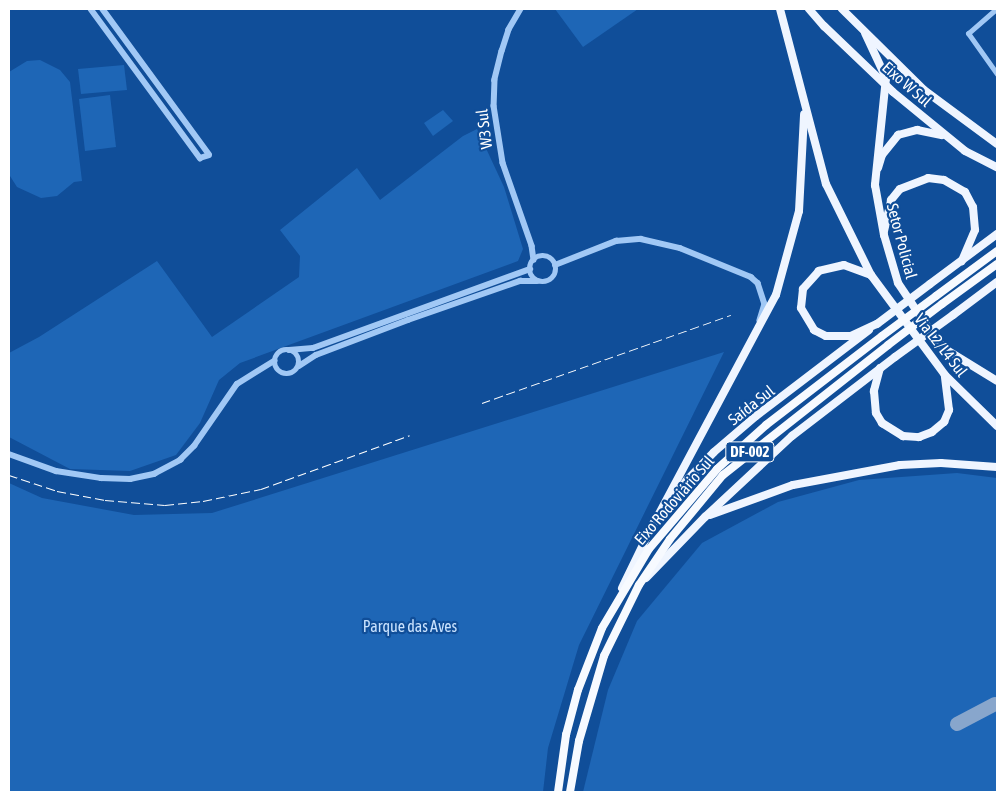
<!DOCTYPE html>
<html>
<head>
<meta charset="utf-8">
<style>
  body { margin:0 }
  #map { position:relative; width:1006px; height:801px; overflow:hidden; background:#104e99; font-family:"Asap Condensed",sans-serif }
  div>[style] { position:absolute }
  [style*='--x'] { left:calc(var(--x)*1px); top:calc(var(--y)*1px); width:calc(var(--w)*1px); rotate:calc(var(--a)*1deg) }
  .green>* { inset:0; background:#1e66b6 }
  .taxiway>* { height:14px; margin:-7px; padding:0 7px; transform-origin:7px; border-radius:7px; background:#88a6cc }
  .minor>* { height:5px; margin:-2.5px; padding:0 2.5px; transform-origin:2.5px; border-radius:2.5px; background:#a1c8f5 }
  .tertiary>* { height:5.5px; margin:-2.75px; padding:0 2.75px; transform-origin:2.75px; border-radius:2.75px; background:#a1c8f5 }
  .tertiary>.ring { margin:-2.75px; padding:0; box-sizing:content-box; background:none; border:5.5px solid #a1c8f5; border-radius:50% }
  .primary>* { height:8px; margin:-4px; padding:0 4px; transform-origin:4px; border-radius:4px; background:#eff5ff }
  .trunk>* { height:8px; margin:-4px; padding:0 4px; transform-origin:4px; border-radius:4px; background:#f7faff }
  .rail>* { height:1px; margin-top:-0.5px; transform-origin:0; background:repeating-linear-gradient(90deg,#fff 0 9px,transparent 0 13px) }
  .primary-bridge>* { height:8px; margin:-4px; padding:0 4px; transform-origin:4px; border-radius:4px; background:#eff5ff }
  .trunk-bridge>* { height:8px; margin:-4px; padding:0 4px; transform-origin:4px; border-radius:4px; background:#f7faff }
  span { translate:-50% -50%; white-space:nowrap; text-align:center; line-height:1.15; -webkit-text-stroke:4.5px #104e99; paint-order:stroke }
  .shield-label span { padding:1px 4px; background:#104e99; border:1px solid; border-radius:4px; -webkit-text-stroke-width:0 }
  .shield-label { font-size:15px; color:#fff; font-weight:700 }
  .street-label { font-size:16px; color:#fff }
  .park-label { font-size:16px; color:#c9e2fe }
  .frame { position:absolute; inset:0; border:10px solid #fff; pointer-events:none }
</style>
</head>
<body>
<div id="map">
  <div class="green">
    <div style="clip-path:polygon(555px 9px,638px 9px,583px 47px)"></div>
    <div style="clip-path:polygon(40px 60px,60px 70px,70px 82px,82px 181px,74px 182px,57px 196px,41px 198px,17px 187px,10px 176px,9px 165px,9px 72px,27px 61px)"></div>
    <div style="clip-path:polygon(124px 65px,127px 90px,81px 94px,78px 69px)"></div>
    <div style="clip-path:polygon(110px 95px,116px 147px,85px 151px,79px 99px)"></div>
    <div style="clip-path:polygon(443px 110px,453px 121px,433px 136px,424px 123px)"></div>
    <div style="clip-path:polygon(477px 129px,504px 187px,523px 249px,518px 261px,240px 363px,219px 380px,200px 423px,176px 455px,130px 471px,70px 469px,9px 437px,9px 353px,39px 337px,157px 261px,212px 337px,299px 277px,300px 256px,280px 230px,357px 168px,380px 200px,463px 136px)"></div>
    <div style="clip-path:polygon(724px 352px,579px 645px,548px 748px,543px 792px,9px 792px,9px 483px,42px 498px,134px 515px,212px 513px)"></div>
    <div style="clip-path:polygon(957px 473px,997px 478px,997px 792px,583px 792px,608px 690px,637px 621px,702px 543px,778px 502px,859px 480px)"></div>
  </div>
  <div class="taxiway">
    <div style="--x:957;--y:724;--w:43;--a:-27.8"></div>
  </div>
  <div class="minor">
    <div style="--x:996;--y:9;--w:37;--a:139"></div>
    <div style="--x:968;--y:33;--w:50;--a:54.7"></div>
  </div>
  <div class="tertiary">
    <div style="--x:91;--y:9;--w:185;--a:53.8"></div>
    <div style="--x:200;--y:158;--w:9;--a:-18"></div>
    <div style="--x:209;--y:155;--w:181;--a:-126.2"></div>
    <div style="--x:521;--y:9;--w:24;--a:120"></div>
    <div style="--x:509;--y:30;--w:22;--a:108"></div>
    <div style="--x:502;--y:51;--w:30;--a:104"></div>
    <div style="--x:495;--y:80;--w:26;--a:92"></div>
    <div style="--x:494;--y:106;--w:58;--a:81"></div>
    <div style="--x:503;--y:163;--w:88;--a:70.7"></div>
    <div style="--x:532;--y:246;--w:14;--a:82"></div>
    <div class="ring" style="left:530px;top:256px;width:20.5px;height:20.5px"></div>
    <div style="--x:555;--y:265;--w:66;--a:-21.5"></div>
    <div style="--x:616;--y:241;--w:25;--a:-5"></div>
    <div style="--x:641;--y:239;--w:40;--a:13"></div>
    <div style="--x:680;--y:248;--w:77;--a:22.2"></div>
    <div style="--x:751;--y:277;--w:9;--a:41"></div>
    <div style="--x:758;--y:283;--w:22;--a:72"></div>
    <div style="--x:765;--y:304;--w:17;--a:107"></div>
    <div class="ring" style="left:275px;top:350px;width:18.5px;height:18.5px"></div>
    <div style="--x:289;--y:350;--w:24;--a:-5"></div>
    <div style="--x:313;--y:348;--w:231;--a:-20"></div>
    <div style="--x:299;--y:366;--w:20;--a:-33"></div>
    <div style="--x:316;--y:355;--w:98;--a:-20.8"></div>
    <div style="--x:408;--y:320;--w:119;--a:-19.2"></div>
    <div style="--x:520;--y:281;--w:17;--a:0"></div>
    <div style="--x:9;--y:454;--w:50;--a:19.9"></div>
    <div style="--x:56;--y:471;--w:46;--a:8.8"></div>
    <div style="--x:101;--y:478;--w:29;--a:2"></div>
    <div style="--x:130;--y:479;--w:25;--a:-12"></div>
    <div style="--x:154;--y:474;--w:30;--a:-28"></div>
    <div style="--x:180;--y:460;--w:20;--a:-45"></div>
    <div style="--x:194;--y:446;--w:75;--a:-55.3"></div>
    <div style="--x:237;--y:384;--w:44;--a:-31.9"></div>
  </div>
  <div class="primary">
    <div style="--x:780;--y:9;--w:181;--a:75.3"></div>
    <div style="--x:826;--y:184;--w:102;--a:63.7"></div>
    <div style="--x:871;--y:275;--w:124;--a:53.5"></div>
    <div style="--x:945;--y:375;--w:73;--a:44.4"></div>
    <div style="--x:809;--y:9;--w:23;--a:49"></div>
    <div style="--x:842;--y:9;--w:115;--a:44.6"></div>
    <div style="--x:924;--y:90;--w:91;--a:36.5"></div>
    <div style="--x:865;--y:33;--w:50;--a:65"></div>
    <div style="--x:886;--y:78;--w:108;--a:95.9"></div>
    <div style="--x:875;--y:185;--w:51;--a:79.8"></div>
    <div style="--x:884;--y:235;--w:50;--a:73.7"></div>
    <div style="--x:898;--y:283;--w:66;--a:56.1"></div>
    <div style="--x:935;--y:338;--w:15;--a:48"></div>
    <div style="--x:945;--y:349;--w:61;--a:31.6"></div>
    <div style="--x:893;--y:92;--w:93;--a:39.3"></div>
    <div style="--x:965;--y:151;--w:36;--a:27"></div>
    <div style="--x:878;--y:168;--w:14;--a:-73"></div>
    <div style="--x:882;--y:155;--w:26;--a:-51"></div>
    <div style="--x:898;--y:135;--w:20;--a:-15"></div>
    <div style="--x:917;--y:130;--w:25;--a:12"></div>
    <div style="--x:884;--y:231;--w:32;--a:-77"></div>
    <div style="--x:891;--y:200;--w:14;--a:-51"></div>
    <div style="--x:900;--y:189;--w:30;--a:-21"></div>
    <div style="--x:928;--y:178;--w:16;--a:7"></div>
    <div style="--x:944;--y:180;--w:24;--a:30"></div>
    <div style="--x:965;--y:192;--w:17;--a:62"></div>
    <div style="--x:973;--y:207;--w:23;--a:85"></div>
    <div style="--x:975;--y:230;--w:34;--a:113"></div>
    <div style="--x:871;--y:275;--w:29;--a:-160"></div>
    <div style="--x:844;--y:265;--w:26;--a:167"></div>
    <div style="--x:819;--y:271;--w:24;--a:132"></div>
    <div style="--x:803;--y:289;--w:19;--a:96"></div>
    <div style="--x:801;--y:308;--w:26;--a:59"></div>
    <div style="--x:814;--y:330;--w:13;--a:27"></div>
    <div style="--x:826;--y:336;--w:25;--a:0"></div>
    <div style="--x:851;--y:336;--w:29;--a:-25"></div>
    <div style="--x:930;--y:284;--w:84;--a:-36.7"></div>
    <div style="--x:953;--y:315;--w:55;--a:-36.9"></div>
    <div style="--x:880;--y:368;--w:24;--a:105"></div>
    <div style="--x:874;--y:391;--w:22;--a:85"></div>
    <div style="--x:876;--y:413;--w:12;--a:59"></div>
    <div style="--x:882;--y:423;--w:25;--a:32"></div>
    <div style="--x:903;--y:436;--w:16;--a:4"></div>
    <div style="--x:919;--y:437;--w:14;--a:-21"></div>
    <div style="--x:932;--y:432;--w:16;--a:-40"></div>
    <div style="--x:944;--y:422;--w:13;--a:-67"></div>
    <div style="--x:949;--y:410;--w:35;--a:-97"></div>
    <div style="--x:665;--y:509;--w:38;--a:-53"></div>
    <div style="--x:688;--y:479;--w:37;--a:-46"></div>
    <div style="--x:714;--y:452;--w:55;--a:-40.6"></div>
    <div style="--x:756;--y:416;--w:142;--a:-37.3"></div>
    <div style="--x:710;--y:515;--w:88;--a:-19.9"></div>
    <div style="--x:793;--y:485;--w:109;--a:-10.6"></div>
    <div style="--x:900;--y:465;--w:41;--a:-2.8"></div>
    <div style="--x:941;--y:463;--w:56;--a:4.1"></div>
    <div style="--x:653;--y:525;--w:261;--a:-61.9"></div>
    <div style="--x:776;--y:295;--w:87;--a:-74.7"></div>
    <div style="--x:799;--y:211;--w:97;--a:-87"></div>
    <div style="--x:646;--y:578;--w:85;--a:-46"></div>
    <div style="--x:705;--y:517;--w:119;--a:-43"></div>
    <div style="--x:792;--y:436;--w:130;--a:-37.5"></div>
    <div style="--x:622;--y:588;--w:73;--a:-64.1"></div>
  </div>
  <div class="trunk">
    <div style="--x:936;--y:296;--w:76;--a:-36.4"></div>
    <div style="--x:942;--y:304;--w:68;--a:-36"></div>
    <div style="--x:558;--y:792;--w:58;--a:-82"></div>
    <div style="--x:566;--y:735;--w:47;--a:-75.1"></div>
    <div style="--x:578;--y:690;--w:66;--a:-68.8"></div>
    <div style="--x:602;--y:628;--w:92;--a:-59.3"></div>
    <div style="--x:649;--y:549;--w:105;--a:-49.6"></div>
    <div style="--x:717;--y:469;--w:66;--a:-41.9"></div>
    <div style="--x:766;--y:425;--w:146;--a:-37.5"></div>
    <div style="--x:570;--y:792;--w:52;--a:-80"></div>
    <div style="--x:579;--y:741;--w:89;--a:-73.6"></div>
    <div style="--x:604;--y:656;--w:79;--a:-63.8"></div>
    <div style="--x:639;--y:585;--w:55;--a:-56"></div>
    <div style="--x:670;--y:539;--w:83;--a:-50.4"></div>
    <div style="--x:723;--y:475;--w:210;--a:-38.2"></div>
  </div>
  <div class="rail">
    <div style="--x:482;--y:403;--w:264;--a:-19.5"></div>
    <div style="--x:9;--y:475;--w:51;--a:18.4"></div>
    <div style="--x:57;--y:491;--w:49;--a:10.6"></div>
    <div style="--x:105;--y:500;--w:60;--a:4.8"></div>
    <div style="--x:165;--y:505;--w:38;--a:-6"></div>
    <div style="--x:203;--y:501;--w:59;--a:-11.7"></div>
    <div style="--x:261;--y:489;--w:158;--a:-19.9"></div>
  </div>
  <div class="primary-bridge">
    <div style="--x:824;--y:26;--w:95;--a:43.7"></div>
    <div style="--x:877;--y:324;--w:66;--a:-37"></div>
    <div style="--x:895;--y:357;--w:72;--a:-35.9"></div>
  </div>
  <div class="trunk-bridge">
    <div style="--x:882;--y:336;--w:67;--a:-36.5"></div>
    <div style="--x:888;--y:345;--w:68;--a:-37.2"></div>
  </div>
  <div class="shield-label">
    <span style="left:750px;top:452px">DF-002</span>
  </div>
  <div class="street-label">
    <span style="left:907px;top:84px;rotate:41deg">Eixo W Sul</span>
    <span style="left:484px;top:129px;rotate:-97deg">W3 Sul</span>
    <span style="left:902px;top:241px;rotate:75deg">Setor Policial</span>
    <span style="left:941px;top:345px;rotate:52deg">Via L2/L4 Sul</span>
    <span style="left:751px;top:405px;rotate:-38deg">Saída Sul</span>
    <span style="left:674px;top:500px;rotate:-49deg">Eixo Rodoviário Sul</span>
  </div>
  <div class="park-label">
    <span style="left:410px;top:626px">Parque das Aves</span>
  </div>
  <div class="frame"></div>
</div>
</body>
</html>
